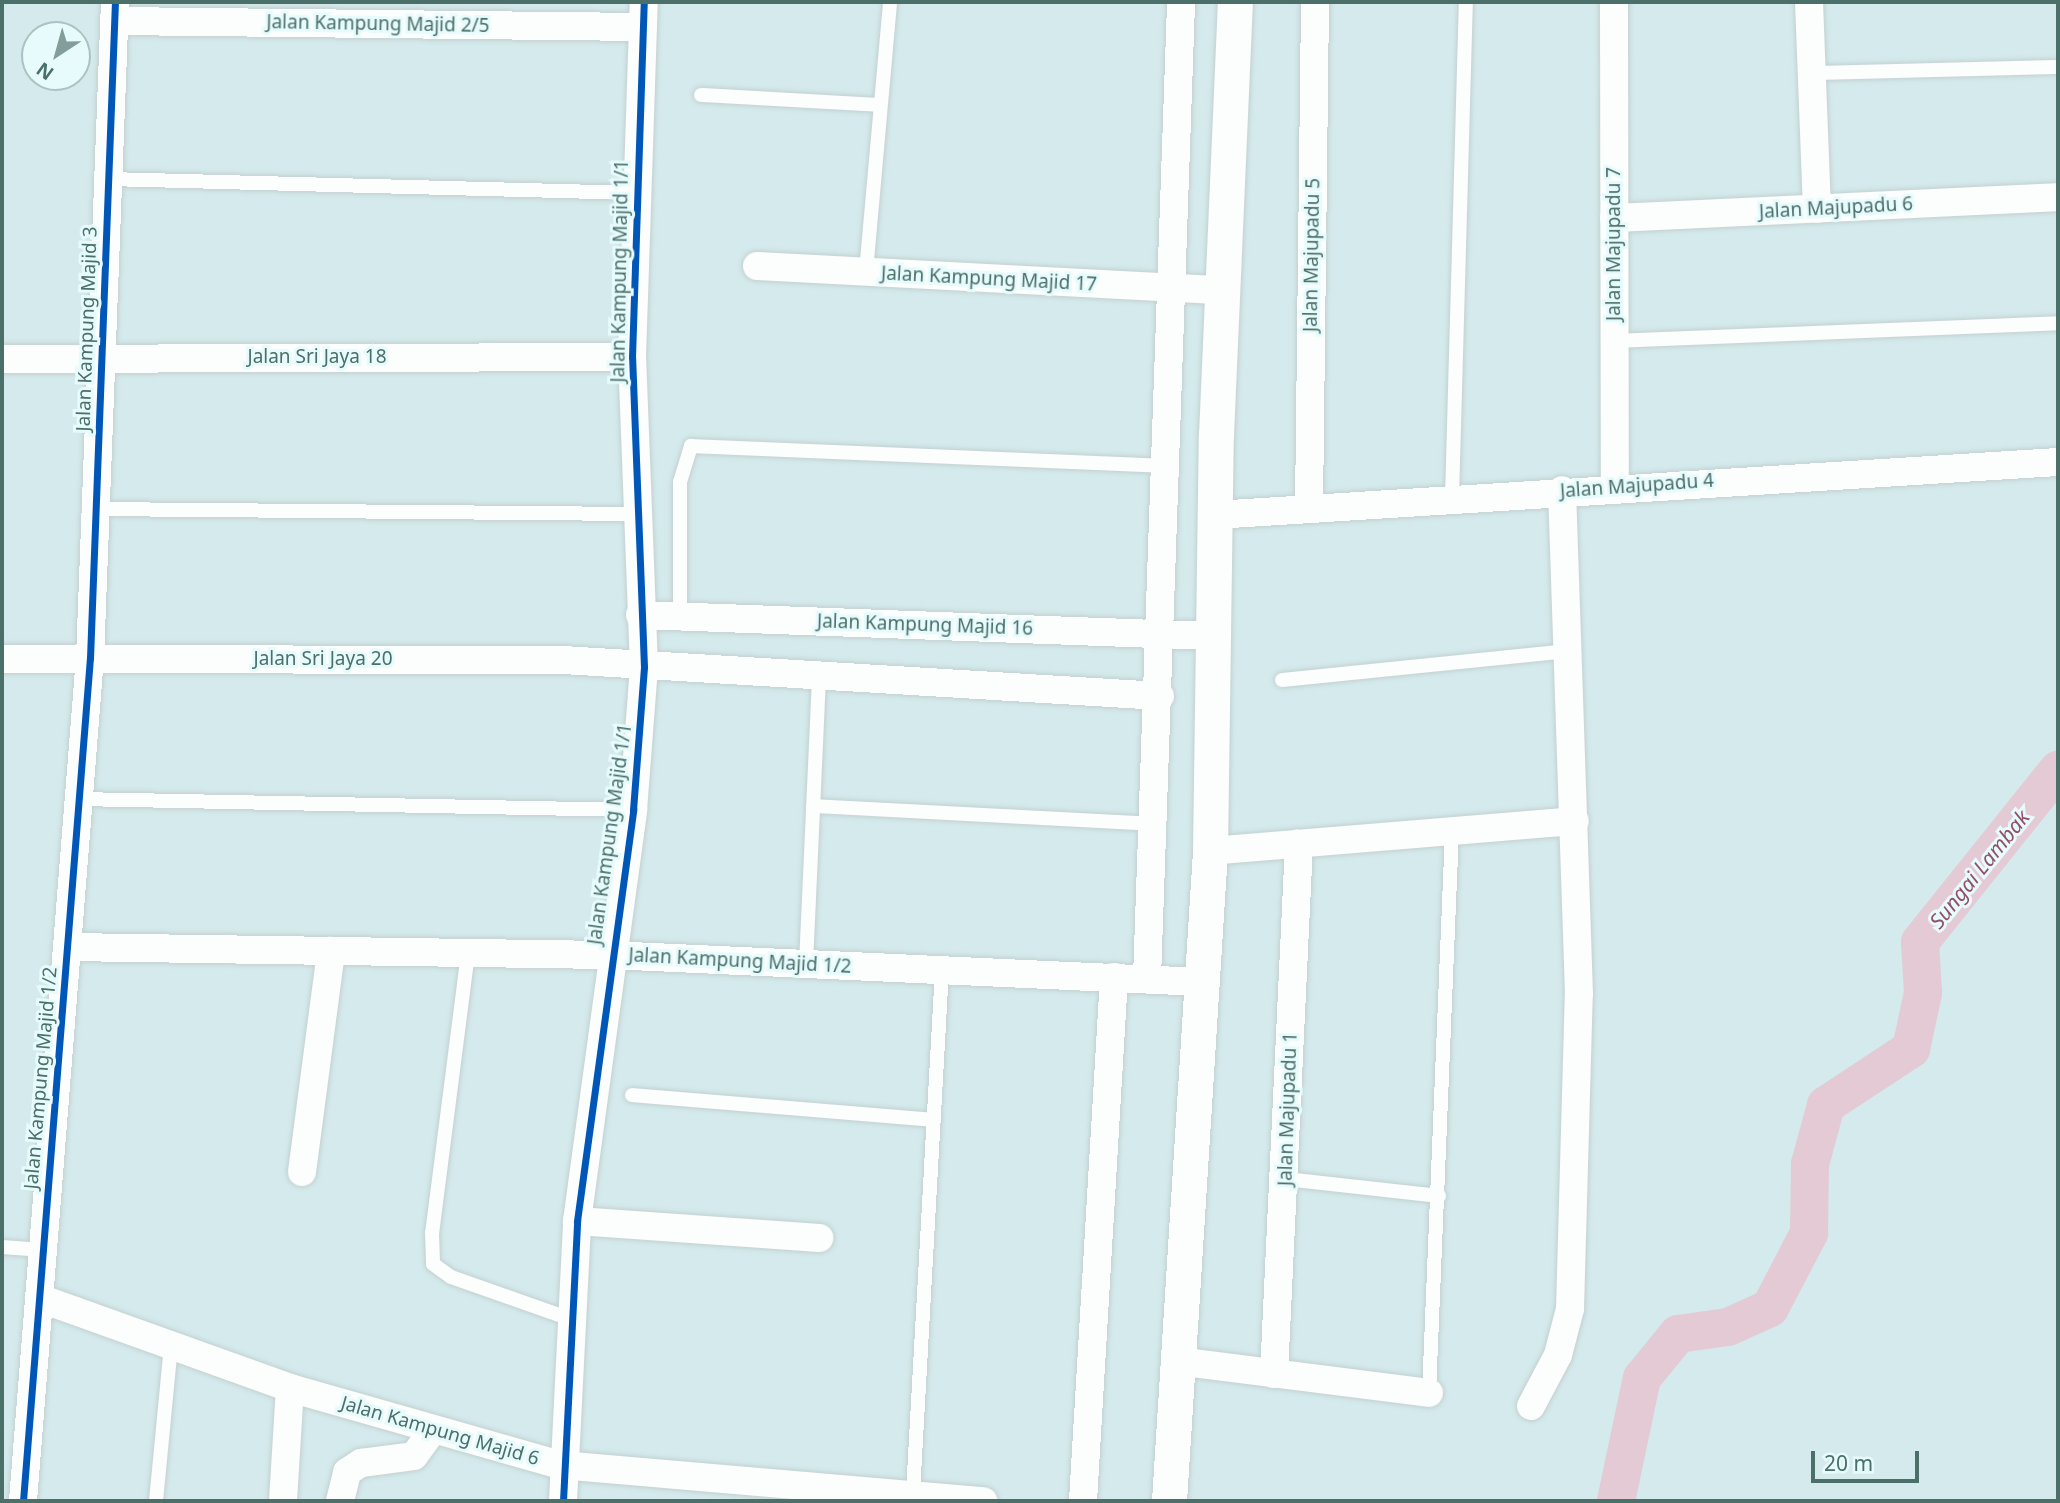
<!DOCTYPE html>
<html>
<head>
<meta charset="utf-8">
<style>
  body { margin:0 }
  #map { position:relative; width:2060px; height:1503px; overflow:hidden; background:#e8f3f4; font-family:"Noto Sans",sans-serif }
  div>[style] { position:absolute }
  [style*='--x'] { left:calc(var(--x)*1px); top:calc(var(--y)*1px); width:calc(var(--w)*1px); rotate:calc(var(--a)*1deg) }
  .residential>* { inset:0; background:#d4eaec }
  .canal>* { height:38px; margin:-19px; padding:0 19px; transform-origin:19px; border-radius:19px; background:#e3cad5 }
  .roads { filter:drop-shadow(0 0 2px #c4d0d0) drop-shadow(0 0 2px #c4d0d0) }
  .service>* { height:14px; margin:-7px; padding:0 7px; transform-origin:7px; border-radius:7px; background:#fcfdfd }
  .minor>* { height:28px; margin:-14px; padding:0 14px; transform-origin:14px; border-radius:14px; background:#fcfdfd }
  .tertiary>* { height:35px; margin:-17.5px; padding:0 17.5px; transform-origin:17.5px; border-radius:17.5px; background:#fcfdfd }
  .cycleway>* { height:7px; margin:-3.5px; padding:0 3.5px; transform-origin:3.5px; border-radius:3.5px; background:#0057b8 }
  span { translate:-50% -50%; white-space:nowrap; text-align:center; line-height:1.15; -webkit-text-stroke:6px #e7fbfd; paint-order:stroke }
  .street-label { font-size:19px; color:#4b6f69 }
  .water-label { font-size:21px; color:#945068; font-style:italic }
  .frame { position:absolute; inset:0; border:4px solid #4b6f69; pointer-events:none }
  .north { position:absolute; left:21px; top:21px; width:70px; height:70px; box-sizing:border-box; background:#e7fbfd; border:2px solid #a9c3c2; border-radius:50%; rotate:216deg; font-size:19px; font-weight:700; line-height:28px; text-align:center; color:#4b6f69 }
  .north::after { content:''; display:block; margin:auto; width:24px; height:32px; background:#829d9a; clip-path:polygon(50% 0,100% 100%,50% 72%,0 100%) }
  .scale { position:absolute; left:1811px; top:1451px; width:108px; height:32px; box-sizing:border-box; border:4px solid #4b6f69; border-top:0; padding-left:9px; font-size:21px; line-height:24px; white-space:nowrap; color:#4b6f69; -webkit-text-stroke:5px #e7fbfd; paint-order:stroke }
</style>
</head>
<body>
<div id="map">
  <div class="residential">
    <div style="clip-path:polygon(evenodd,2px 2px,2058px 2px,2058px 1501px,2px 1501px,2px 2px,35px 35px,77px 35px,77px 77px,35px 77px,35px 35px)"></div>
  </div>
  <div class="canal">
    <div style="--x:1616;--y:1501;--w:126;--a:-78.1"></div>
    <div style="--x:1642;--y:1378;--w:57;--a:-50.7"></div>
    <div style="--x:1678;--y:1334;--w:50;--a:-8"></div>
    <div style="--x:1728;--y:1327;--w:46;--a:-24.3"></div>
    <div style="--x:1770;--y:1308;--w:85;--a:-62.5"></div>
    <div style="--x:1809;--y:1233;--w:69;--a:-89.2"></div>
    <div style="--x:1810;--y:1164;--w:61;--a:-74.8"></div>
    <div style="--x:1826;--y:1105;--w:102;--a:-33.4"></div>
    <div style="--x:1911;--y:1049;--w:57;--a:-77.9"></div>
    <div style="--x:1923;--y:993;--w:51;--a:-93.4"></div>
    <div style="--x:1920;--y:942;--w:221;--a:-51.3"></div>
  </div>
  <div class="roads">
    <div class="service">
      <div style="--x:1814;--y:73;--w:244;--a:-1.4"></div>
      <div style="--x:701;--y:95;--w:179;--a:3.2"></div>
      <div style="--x:108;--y:179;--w:529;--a:1.52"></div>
      <div style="--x:866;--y:272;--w:271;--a:-84.9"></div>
      <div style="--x:1614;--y:341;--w:444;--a:-2.3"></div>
      <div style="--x:1452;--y:498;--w:496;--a:-88.4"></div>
      <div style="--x:95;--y:509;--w:543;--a:0.53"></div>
      <div style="--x:680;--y:618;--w:136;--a:-90"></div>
      <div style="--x:680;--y:482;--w:38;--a:-73"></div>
      <div style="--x:691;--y:446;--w:476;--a:2.4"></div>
      <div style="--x:1282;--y:680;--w:288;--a:-5.8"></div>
      <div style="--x:78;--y:799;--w:555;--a:1.14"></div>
      <div style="--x:813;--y:806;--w:341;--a:3"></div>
      <div style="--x:468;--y:953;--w:282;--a:97.3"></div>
      <div style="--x:432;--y:1233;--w:31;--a:88"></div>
      <div style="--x:433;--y:1264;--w:22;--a:36"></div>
      <div style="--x:451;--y:1277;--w:126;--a:19.4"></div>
      <div style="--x:806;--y:964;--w:289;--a:-87.4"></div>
      <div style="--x:632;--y:1095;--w:303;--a:4.7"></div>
      <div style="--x:1286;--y:1179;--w:154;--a:6.3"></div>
      <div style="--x:2;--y:1247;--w:41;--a:4.2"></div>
      <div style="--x:1429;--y:1393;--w:562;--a:-87.66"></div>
      <div style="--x:913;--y:1493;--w:524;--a:-86.83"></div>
      <div style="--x:156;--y:1501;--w:157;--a:-84.5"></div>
    </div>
    <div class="minor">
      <div style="--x:1614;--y:2;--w:484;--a:89.9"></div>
      <div style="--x:1809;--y:2;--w:207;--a:87.8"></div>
      <div style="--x:114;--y:21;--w:529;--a:0.65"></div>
      <div style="--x:1614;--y:218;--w:444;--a:-2.7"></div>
      <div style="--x:757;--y:266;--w:465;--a:3"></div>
      <div style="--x:2;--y:359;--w:630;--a:-0.18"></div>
      <div style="--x:1309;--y:508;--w:506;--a:-89.32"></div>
      <div style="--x:1215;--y:515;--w:845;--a:-3.6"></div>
      <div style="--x:640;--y:615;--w:571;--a:2.11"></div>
      <div style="--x:2;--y:659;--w:561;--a:0.1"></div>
      <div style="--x:563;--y:660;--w:598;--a:3.45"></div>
      <div style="--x:1210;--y:851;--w:366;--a:-4.7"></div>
      <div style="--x:67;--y:947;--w:542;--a:0.85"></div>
      <div style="--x:609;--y:955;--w:594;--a:2.61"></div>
      <div style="--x:1147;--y:978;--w:977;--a:-88"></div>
      <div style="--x:302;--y:1172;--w:223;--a:-82.5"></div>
      <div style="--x:577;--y:1221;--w:243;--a:4"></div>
      <div style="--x:39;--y:1298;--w:267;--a:19.7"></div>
      <div style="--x:290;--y:1388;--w:281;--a:15.9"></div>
      <div style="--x:560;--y:1465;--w:425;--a:4.9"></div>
      <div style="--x:1177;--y:1361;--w:254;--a:7.2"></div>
      <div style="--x:1274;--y:1374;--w:531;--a:-87.3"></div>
      <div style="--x:1531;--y:1406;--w:58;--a:-62.1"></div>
      <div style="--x:1558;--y:1355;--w:48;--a:-75.4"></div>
      <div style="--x:1570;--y:1309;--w:315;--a:-88.4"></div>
      <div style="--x:1579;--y:994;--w:504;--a:-91.93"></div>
      <div style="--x:23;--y:1501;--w:846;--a:-85.46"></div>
      <div style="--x:90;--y:658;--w:656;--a:-87.82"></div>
      <div style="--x:283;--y:1501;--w:113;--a:-86.5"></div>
      <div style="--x:340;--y:1501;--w:30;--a:-76"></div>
      <div style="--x:347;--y:1472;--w:17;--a:-33"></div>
      <div style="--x:361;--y:1463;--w:53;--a:-7.5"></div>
      <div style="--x:414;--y:1456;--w:32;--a:-54"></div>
      <div style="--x:563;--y:1501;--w:280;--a:-87.1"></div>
      <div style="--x:577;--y:1221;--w:415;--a:-82.2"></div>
      <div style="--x:633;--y:810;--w:143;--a:-85.6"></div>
      <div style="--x:644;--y:667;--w:310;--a:-92.2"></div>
      <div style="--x:632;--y:357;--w:355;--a:-88.1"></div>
      <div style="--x:1083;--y:1501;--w:525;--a:-86.61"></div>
    </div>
    <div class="tertiary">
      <div style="--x:1169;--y:1501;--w:651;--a:-86.39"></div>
      <div style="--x:1210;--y:851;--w:416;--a:-89.2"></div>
      <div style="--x:1216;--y:435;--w:433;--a:-87.5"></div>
    </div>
  </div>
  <div class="cycleway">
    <div style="--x:23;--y:1501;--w:846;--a:-85.46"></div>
    <div style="--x:90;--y:658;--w:656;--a:-87.82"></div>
    <div style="--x:563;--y:1501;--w:280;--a:-87.1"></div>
    <div style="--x:577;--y:1221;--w:415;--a:-82.2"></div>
    <div style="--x:633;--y:810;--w:143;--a:-85.6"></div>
    <div style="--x:644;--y:667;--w:310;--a:-92.2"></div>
    <div style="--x:632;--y:357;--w:355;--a:-88.1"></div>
  </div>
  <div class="street-label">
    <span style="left:378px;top:24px;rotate:1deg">Jalan Kampung Majid 2/5</span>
    <span style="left:1836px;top:208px;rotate:-3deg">Jalan Majupadu 6</span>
    <span style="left:1614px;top:244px;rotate:-90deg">Jalan Majupadu 7</span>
    <span style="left:1312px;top:255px;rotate:-89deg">Jalan Majupadu 5</span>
    <span style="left:620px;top:271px;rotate:-89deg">Jalan Kampung Majid 1/1</span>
    <span style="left:989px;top:279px;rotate:3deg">Jalan Kampung Majid 17</span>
    <span style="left:87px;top:329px;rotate:-88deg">Jalan Kampung Majid 3</span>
    <span style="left:317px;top:357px">Jalan Sri Jaya 18</span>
    <span style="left:1637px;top:486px;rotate:-4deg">Jalan Majupadu 4</span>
    <span style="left:925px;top:625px;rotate:2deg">Jalan Kampung Majid 16</span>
    <span style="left:323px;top:659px">Jalan Sri Jaya 20</span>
    <span style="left:610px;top:834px;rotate:-82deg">Jalan Kampung Majid 1/1</span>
    <span style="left:740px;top:961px;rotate:3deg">Jalan Kampung Majid 1/2</span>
    <span style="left:41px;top:1078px;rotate:-85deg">Jalan Kampung Majid 1/2</span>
    <span style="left:1288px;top:1109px;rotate:-88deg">Jalan Majupadu 1</span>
    <span style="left:440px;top:1431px;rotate:16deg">Jalan Kampung Majid 6</span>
  </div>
  <div class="water-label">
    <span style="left:1979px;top:869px;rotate:-51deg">Sungai Lambak</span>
  </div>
  <div class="frame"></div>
  <div class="north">N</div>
  <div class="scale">20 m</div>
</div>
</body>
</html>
